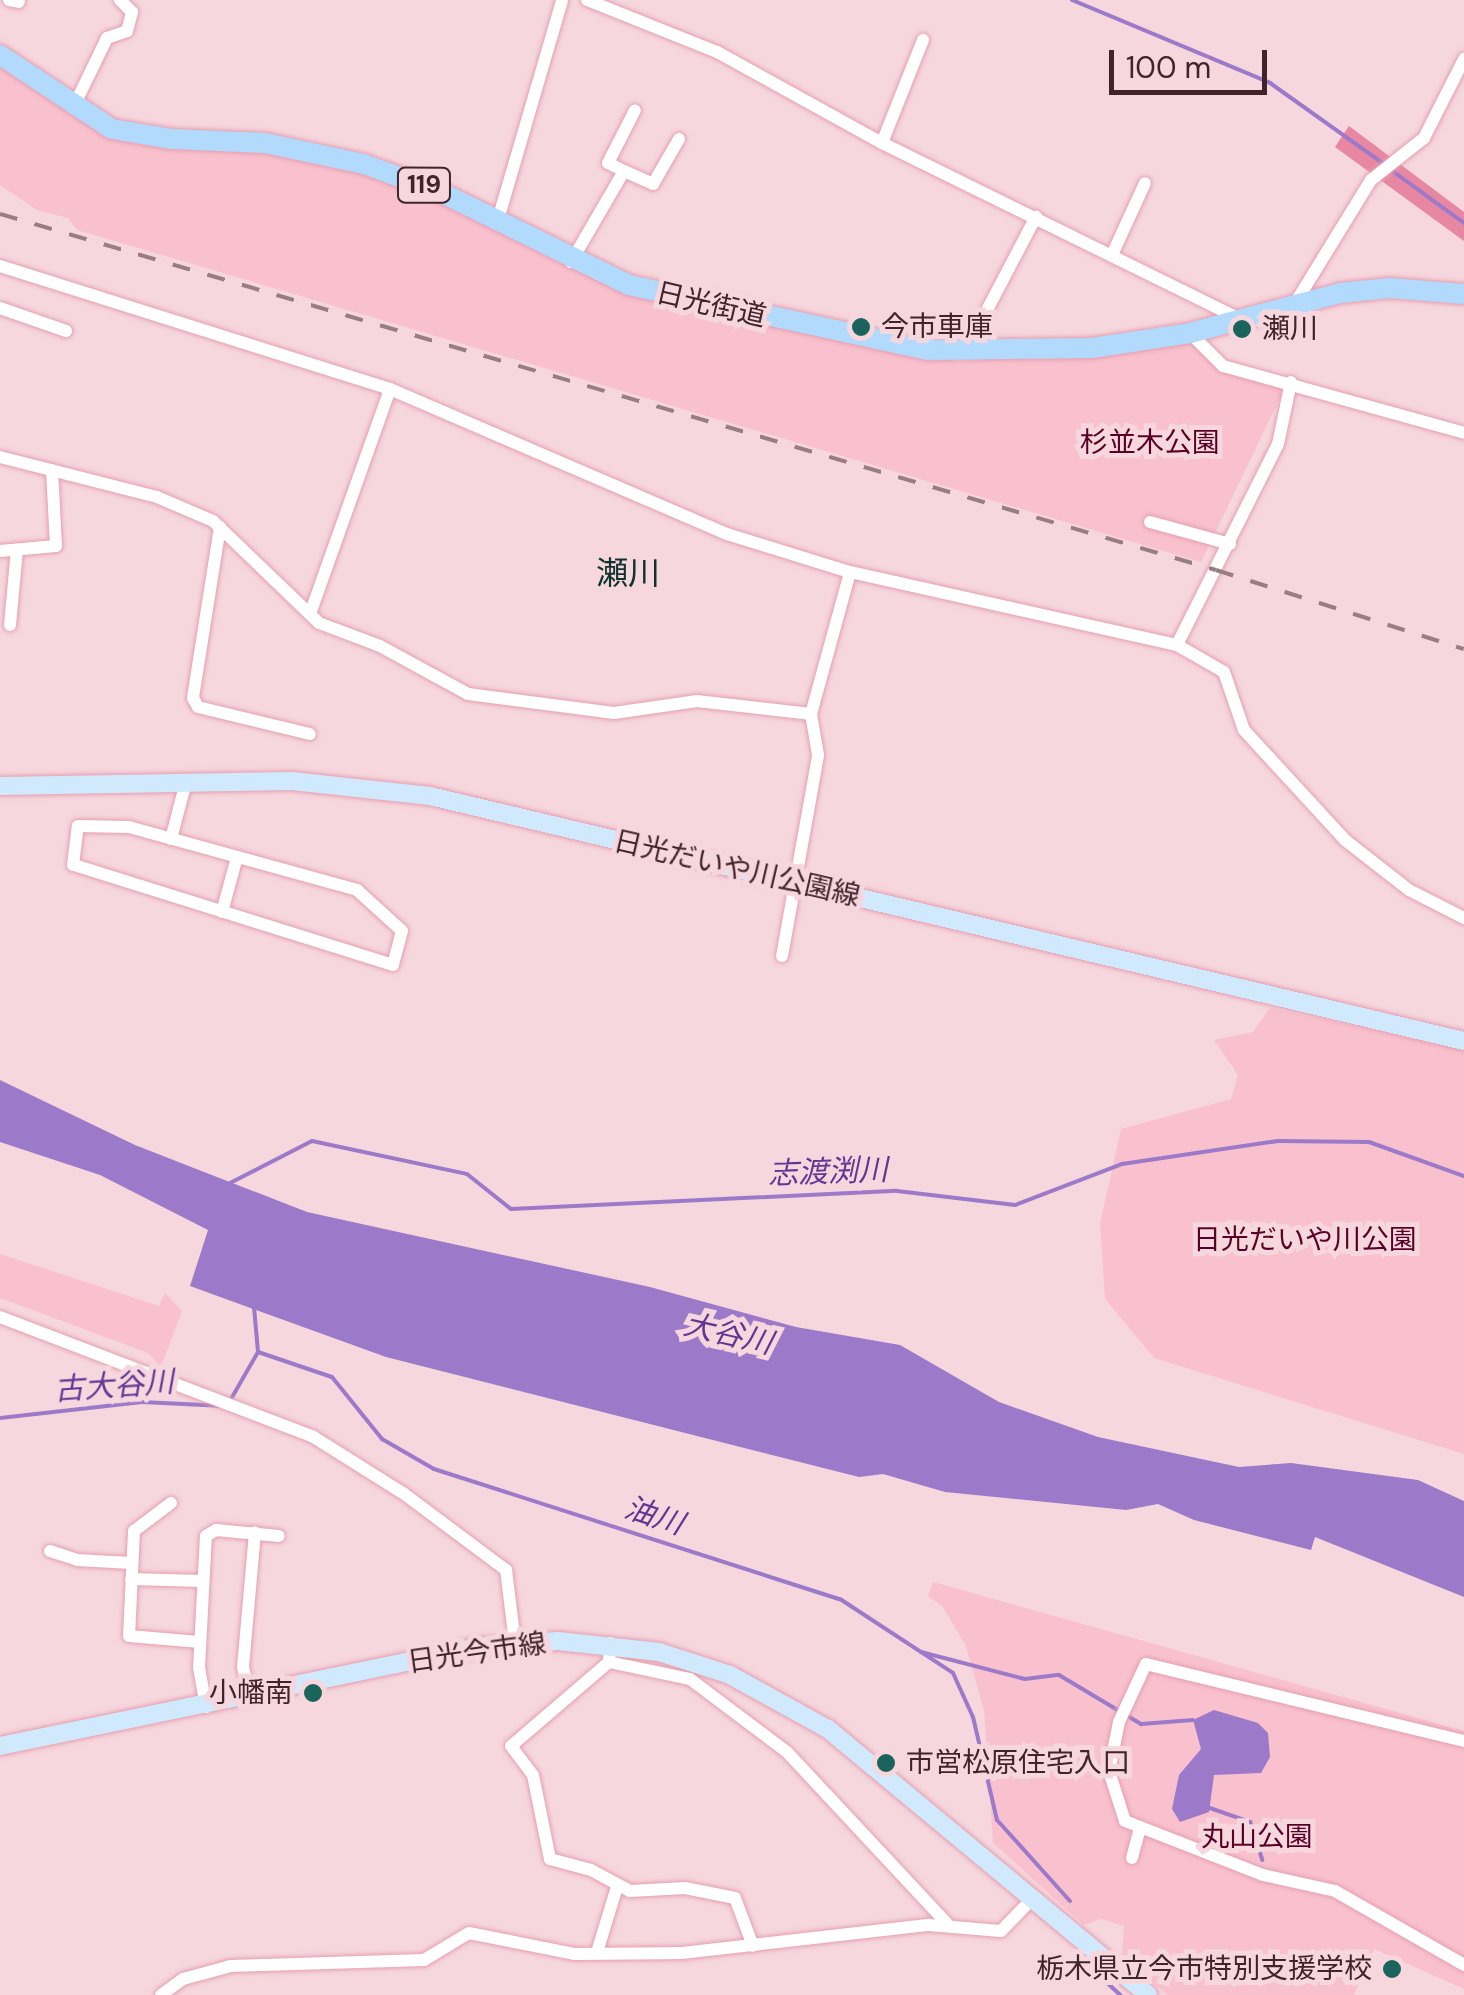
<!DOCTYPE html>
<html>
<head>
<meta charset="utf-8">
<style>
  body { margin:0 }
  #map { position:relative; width:1464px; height:1995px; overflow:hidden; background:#f6d7de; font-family:"DM Sans","Noto Sans JP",sans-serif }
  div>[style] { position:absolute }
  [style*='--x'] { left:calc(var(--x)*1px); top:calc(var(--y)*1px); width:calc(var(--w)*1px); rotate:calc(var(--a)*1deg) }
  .green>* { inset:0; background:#f9c1ce }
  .forest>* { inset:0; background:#e787a1 }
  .water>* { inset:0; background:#9d7ac9 }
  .stream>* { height:4px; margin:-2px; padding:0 2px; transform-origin:2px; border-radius:2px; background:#9d7ac9 }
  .roads { filter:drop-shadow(0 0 2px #e69fb0) drop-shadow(0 0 2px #e69fb0) }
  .minor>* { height:12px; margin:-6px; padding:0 6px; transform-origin:6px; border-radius:6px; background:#fff }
  .major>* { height:18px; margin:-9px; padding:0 9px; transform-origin:9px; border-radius:9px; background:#d0e9fd }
  .highway>* { height:20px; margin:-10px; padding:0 10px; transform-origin:10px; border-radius:10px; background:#b1dafc }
  .rail>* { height:4px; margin-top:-2px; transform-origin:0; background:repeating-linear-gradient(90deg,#9a7c83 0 18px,transparent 0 36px) }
  .dots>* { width:28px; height:28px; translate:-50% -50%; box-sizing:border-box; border:5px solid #f6d7de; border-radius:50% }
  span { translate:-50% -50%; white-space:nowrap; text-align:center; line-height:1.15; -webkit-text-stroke:10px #f6d7de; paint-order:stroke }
  .shield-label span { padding:2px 8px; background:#f6d7de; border:2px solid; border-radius:8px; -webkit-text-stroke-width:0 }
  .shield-label { font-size:25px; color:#40242b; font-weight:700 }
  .street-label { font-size:28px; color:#40242b }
  .poi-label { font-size:28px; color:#40242b }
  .left { translate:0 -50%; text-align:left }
  .right { translate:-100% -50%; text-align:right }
  .park-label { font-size:28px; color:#590027 }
  .water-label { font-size:30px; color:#643694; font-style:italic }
  .quarter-label { font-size:32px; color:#10322d }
  .scale { position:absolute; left:1109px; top:50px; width:158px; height:45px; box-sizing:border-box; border:5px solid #40242b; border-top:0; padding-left:12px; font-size:30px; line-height:35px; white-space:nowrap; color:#40242b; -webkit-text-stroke:8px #f6d7de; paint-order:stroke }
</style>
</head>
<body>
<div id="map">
  <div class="green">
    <div style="clip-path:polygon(0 61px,75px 114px,265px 145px,406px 182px,555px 261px,625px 289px,959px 362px,1189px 336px,1222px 369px,1287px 384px,1201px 562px,77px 230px,68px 218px,37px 210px,0 185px)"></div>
    <div style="clip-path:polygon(1270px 1008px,1464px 1050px,1464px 1454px,1154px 1358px,1105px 1299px,1100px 1224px,1121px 1129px,1231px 1099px,1238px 1075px,1214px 1040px,1253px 1032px)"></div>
    <div style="clip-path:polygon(0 1254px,159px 1306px,165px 1293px,182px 1311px,161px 1367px,148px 1353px,0 1298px)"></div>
    <div style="clip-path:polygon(933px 1582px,1464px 1731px,1464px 1989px,1374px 1949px,1354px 1995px,1168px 1995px,1122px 1957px,1124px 1926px,1101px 1919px,1084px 1925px,993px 1843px,984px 1711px,966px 1646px,943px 1607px,928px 1596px)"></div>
  </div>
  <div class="forest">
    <div style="clip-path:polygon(1349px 126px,1464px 212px,1464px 241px,1335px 147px)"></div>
  </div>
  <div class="water">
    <div style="clip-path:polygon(0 1080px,135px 1145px,307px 1212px,650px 1287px,796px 1327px,900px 1345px,999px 1402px,1098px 1437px,1239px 1467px,1291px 1463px,1418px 1480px,1464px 1501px,1464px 1597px,1315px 1537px,1311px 1550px,1194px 1520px,1158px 1504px,1126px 1510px,945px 1492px,883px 1474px,859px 1477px,386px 1357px,190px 1286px,208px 1230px,100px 1175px,0 1142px)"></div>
    <div style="clip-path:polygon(1214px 1710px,1258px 1723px,1268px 1733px,1270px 1757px,1261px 1773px,1214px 1775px,1209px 1812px,1180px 1822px,1172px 1809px,1179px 1775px,1201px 1749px,1193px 1720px)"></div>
  </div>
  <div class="stream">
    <div style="--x:1072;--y:0;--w:215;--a:22.7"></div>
    <div style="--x:1270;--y:83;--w:140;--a:35.4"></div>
    <div style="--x:1391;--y:170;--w:90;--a:36"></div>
    <div style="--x:230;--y:1183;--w:92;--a:-27.1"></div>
    <div style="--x:312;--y:1141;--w:158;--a:12"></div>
    <div style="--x:467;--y:1174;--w:56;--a:38.5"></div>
    <div style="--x:511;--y:1209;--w:386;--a:-2.7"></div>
    <div style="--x:897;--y:1191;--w:119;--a:6.8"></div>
    <div style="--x:1015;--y:1205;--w:115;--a:-21"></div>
    <div style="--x:1122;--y:1164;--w:158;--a:-8.4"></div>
    <div style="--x:1278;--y:1141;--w:91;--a:0.6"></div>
    <div style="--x:1369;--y:1142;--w:101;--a:19.7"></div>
    <div style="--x:254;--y:1307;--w:45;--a:84.9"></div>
    <div style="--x:258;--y:1352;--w:78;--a:18.7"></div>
    <div style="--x:332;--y:1377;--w:80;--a:51.1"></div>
    <div style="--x:382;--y:1439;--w:60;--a:30"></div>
    <div style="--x:434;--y:1469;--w:426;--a:17.8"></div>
    <div style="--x:840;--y:1599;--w:135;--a:33.2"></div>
    <div style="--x:953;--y:1673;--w:48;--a:65.6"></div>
    <div style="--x:973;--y:1717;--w:106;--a:76.9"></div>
    <div style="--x:997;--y:1820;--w:109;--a:48"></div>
    <div style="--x:231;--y:1399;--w:54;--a:-60.1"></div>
    <div style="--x:0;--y:1418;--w:143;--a:-6.4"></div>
    <div style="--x:142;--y:1402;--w:82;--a:2.8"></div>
    <div style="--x:921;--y:1652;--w:107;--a:14.6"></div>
    <div style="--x:1025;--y:1679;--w:34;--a:-7"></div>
    <div style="--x:1059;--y:1675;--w:96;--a:30.9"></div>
    <div style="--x:1141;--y:1724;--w:52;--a:-4.4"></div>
    <div style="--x:1207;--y:1807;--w:46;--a:19.2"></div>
    <div style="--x:1250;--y:1822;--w:40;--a:72"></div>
    <div style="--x:1102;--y:1978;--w:25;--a:43"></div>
  </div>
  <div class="roads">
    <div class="minor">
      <div style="--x:9;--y:0;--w:10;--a:11"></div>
      <div style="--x:587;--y:0;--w:140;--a:21.8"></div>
      <div style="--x:717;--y:52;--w:188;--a:28.9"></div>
      <div style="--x:882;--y:143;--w:398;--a:26.2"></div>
      <div style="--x:73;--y:108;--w:78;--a:-64.1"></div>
      <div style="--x:107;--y:38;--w:21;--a:-19"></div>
      <div style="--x:127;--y:31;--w:20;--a:-75"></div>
      <div style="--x:132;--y:12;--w:17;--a:-135"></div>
      <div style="--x:882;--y:143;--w:111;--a:-68.3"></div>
      <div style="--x:624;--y:171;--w:18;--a:-153"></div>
      <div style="--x:608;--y:163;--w:59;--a:-63"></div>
      <div style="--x:497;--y:223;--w:232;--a:-73.7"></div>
      <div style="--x:1112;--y:255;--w:79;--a:-65.4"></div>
      <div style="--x:571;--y:262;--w:105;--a:-59.8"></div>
      <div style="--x:624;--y:171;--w:32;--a:24"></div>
      <div style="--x:653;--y:184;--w:52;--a:-60"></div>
      <div style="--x:0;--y:266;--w:409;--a:17.5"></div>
      <div style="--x:390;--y:389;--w:367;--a:23.3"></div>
      <div style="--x:727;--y:534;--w:129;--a:17.2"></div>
      <div style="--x:850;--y:572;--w:335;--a:12.6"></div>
      <div style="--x:1294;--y:305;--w:147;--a:-58.4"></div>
      <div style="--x:1371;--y:180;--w:68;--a:-38.4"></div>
      <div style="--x:1424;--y:138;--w:89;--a:-63.1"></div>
      <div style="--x:0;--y:308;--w:70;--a:19.2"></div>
      <div style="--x:1190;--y:333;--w:47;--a:45"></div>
      <div style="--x:1223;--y:366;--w:250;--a:15.5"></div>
      <div style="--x:965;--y:352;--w:153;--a:-62.3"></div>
      <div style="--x:1291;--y:382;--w:63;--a:101.8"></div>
      <div style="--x:1278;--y:444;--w:225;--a:116.7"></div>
      <div style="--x:1177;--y:645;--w:54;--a:29.9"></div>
      <div style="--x:1224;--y:672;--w:61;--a:71"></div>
      <div style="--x:1244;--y:730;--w:149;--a:47.4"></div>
      <div style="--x:1345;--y:840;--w:81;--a:38"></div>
      <div style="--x:1409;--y:890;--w:62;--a:27"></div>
      <div style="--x:0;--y:457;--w:162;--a:14.3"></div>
      <div style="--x:157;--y:497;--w:61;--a:23.2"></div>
      <div style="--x:213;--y:521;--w:147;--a:43.9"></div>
      <div style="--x:319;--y:623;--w:65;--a:20.7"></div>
      <div style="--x:380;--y:646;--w:100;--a:28.6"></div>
      <div style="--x:468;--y:694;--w:147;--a:7.4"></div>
      <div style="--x:614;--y:713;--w:84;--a:-8.2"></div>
      <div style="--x:697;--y:701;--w:115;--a:6.5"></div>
      <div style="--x:1150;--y:522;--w:83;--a:15.4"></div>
      <div style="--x:220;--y:527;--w:173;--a:99"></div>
      <div style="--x:193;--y:698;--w:10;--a:61"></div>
      <div style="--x:198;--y:707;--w:115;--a:13.6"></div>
      <div style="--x:0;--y:551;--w:56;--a:-5.1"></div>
      <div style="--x:56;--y:546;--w:76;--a:-93"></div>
      <div style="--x:310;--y:614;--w:239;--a:-70.4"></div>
      <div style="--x:10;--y:625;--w:75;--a:-84.7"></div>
      <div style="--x:78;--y:826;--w:51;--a:1.1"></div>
      <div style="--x:129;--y:827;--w:237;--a:15.4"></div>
      <div style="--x:357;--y:890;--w:61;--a:42.3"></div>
      <div style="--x:402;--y:931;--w:35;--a:105"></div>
      <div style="--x:393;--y:965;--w:335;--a:-162.6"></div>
      <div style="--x:73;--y:865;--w:39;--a:-83"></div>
      <div style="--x:171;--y:839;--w:59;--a:-75.3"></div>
      <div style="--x:222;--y:912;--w:57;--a:-74.7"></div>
      <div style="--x:782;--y:956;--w:204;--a:-79.8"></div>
      <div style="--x:818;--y:755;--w:42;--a:-99.7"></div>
      <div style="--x:811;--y:714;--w:147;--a:-74.6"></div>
      <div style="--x:0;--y:1317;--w:334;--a:20.9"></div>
      <div style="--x:312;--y:1436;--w:107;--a:32.1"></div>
      <div style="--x:403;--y:1493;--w:129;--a:36.8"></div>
      <div style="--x:506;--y:1570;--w:73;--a:82.9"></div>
      <div style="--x:171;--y:1503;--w:46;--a:142.9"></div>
      <div style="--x:134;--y:1531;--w:105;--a:92.7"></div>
      <div style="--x:129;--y:1636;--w:71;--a:4.8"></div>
      <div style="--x:50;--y:1551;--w:28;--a:18"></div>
      <div style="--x:77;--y:1560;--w:54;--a:3.2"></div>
      <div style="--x:131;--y:1579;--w:71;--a:1.6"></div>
      <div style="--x:610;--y:1643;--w:19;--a:93"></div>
      <div style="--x:609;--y:1662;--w:129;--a:139.4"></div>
      <div style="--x:511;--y:1746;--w:36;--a:53"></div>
      <div style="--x:533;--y:1775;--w:86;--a:78.6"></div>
      <div style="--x:550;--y:1859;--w:42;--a:15"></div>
      <div style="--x:591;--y:1870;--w:44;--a:28.3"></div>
      <div style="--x:630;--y:1891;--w:55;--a:-3.1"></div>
      <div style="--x:685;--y:1888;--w:51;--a:11.3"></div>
      <div style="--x:735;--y:1898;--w:51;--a:69.4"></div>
      <div style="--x:609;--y:1662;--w:83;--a:11.9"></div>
      <div style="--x:690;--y:1679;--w:121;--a:37"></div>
      <div style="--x:787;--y:1752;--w:238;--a:47"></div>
      <div style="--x:249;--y:1697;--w:31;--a:-101"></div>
      <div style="--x:243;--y:1667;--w:135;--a:-84.9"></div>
      <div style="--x:206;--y:1707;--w:40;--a:-100"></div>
      <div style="--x:199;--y:1668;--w:132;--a:-87"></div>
      <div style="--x:206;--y:1536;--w:12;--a:-31"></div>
      <div style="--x:216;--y:1530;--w:63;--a:5.4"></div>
      <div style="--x:1464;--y:1741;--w:327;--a:-166.4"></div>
      <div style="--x:1146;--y:1664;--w:64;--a:115"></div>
      <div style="--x:1119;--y:1722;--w:50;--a:101.5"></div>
      <div style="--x:1109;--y:1771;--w:52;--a:72.3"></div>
      <div style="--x:1125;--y:1821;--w:148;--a:21.4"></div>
      <div style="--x:1263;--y:1875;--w:74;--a:12.5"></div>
      <div style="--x:1335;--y:1891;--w:149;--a:29.8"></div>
      <div style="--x:1132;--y:1858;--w:31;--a:-75"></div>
      <div style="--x:598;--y:1949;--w:65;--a:-73"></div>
      <div style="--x:161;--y:1995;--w:27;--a:-36"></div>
      <div style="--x:183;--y:1979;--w:50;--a:-15.2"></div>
      <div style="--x:231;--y:1966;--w:193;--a:-1.8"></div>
      <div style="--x:424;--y:1960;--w:52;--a:-31"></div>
      <div style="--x:469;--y:1933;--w:107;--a:11.3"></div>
      <div style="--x:574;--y:1954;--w:108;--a:-0.5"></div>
      <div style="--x:682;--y:1953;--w:249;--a:-6.5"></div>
      <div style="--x:929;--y:1925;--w:72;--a:4.8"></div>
      <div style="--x:1001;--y:1931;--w:46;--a:-45.9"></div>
    </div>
    <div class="major">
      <div style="--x:0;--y:786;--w:292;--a:-1"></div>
      <div style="--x:292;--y:781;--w:139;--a:6.2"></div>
      <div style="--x:430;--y:796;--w:1063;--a:13.33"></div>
      <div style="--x:0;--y:1746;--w:489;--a:-11.7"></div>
      <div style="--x:479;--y:1647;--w:79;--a:-4.3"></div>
      <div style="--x:558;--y:1641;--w:102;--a:6.2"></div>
      <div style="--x:659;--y:1652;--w:75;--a:17.9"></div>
      <div style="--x:730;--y:1675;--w:112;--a:28.9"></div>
      <div style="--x:828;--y:1729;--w:416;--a:39.7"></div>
    </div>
    <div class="highway">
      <div style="--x:0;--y:55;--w:134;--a:33.5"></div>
      <div style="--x:112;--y:129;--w:61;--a:9.5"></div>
      <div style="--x:172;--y:139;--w:93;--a:2.5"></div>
      <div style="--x:265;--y:143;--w:101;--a:12"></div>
      <div style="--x:364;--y:164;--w:83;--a:20.4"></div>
      <div style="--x:442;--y:193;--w:208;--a:26.2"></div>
      <div style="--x:629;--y:285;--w:306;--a:12.3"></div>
      <div style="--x:928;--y:350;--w:164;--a:-0.7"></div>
      <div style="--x:1092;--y:348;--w:99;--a:-8.7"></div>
      <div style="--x:1190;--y:333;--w:155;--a:-14.9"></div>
      <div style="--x:1340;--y:293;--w:50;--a:-5.7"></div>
      <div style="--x:1390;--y:288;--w:74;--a:4.6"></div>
    </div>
  </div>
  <div class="rail">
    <div style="--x:0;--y:214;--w:1267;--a:16.32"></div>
    <div style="--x:1216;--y:570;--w:260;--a:17.7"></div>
  </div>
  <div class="dots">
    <div style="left:861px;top:327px;background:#1a645b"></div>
    <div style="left:1242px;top:329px;background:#1a645b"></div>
    <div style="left:313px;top:1693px;background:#1a645b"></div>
    <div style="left:886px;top:1763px;background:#1a645b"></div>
    <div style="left:1392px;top:1969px;background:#1a645b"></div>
  </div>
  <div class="shield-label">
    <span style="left:424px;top:185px">119</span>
  </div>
  <div class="street-label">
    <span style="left:711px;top:305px;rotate:13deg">日光街道</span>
    <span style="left:737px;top:869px;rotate:13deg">日光だいや川公園線</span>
    <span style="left:477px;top:1653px;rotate:-8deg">日光今市線</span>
  </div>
  <div class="poi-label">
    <span class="left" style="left:881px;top:327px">今市車庫</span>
    <span class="left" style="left:1262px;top:329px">瀬川</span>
    <span class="right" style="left:293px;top:1693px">小幡南</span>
    <span class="left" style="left:906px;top:1763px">市営松原住宅入口</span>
    <span class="right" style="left:1372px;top:1969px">栃木県立今市特別支援学校</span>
  </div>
  <div class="park-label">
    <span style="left:1150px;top:443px">杉並木公園</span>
    <span style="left:1305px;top:1240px">日光だいや川公園</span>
    <span style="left:1257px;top:1837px">丸山公園</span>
  </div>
  <div class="water-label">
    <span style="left:828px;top:1172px;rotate:-2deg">志渡渕川</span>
    <span style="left:728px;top:1334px;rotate:13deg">大谷川</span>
    <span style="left:114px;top:1386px;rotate:-4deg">古大谷川</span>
    <span style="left:654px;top:1516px;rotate:18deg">油川</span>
  </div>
  <div class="quarter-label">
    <span style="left:628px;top:573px">瀬川</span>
  </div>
  <div class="scale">100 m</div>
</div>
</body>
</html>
